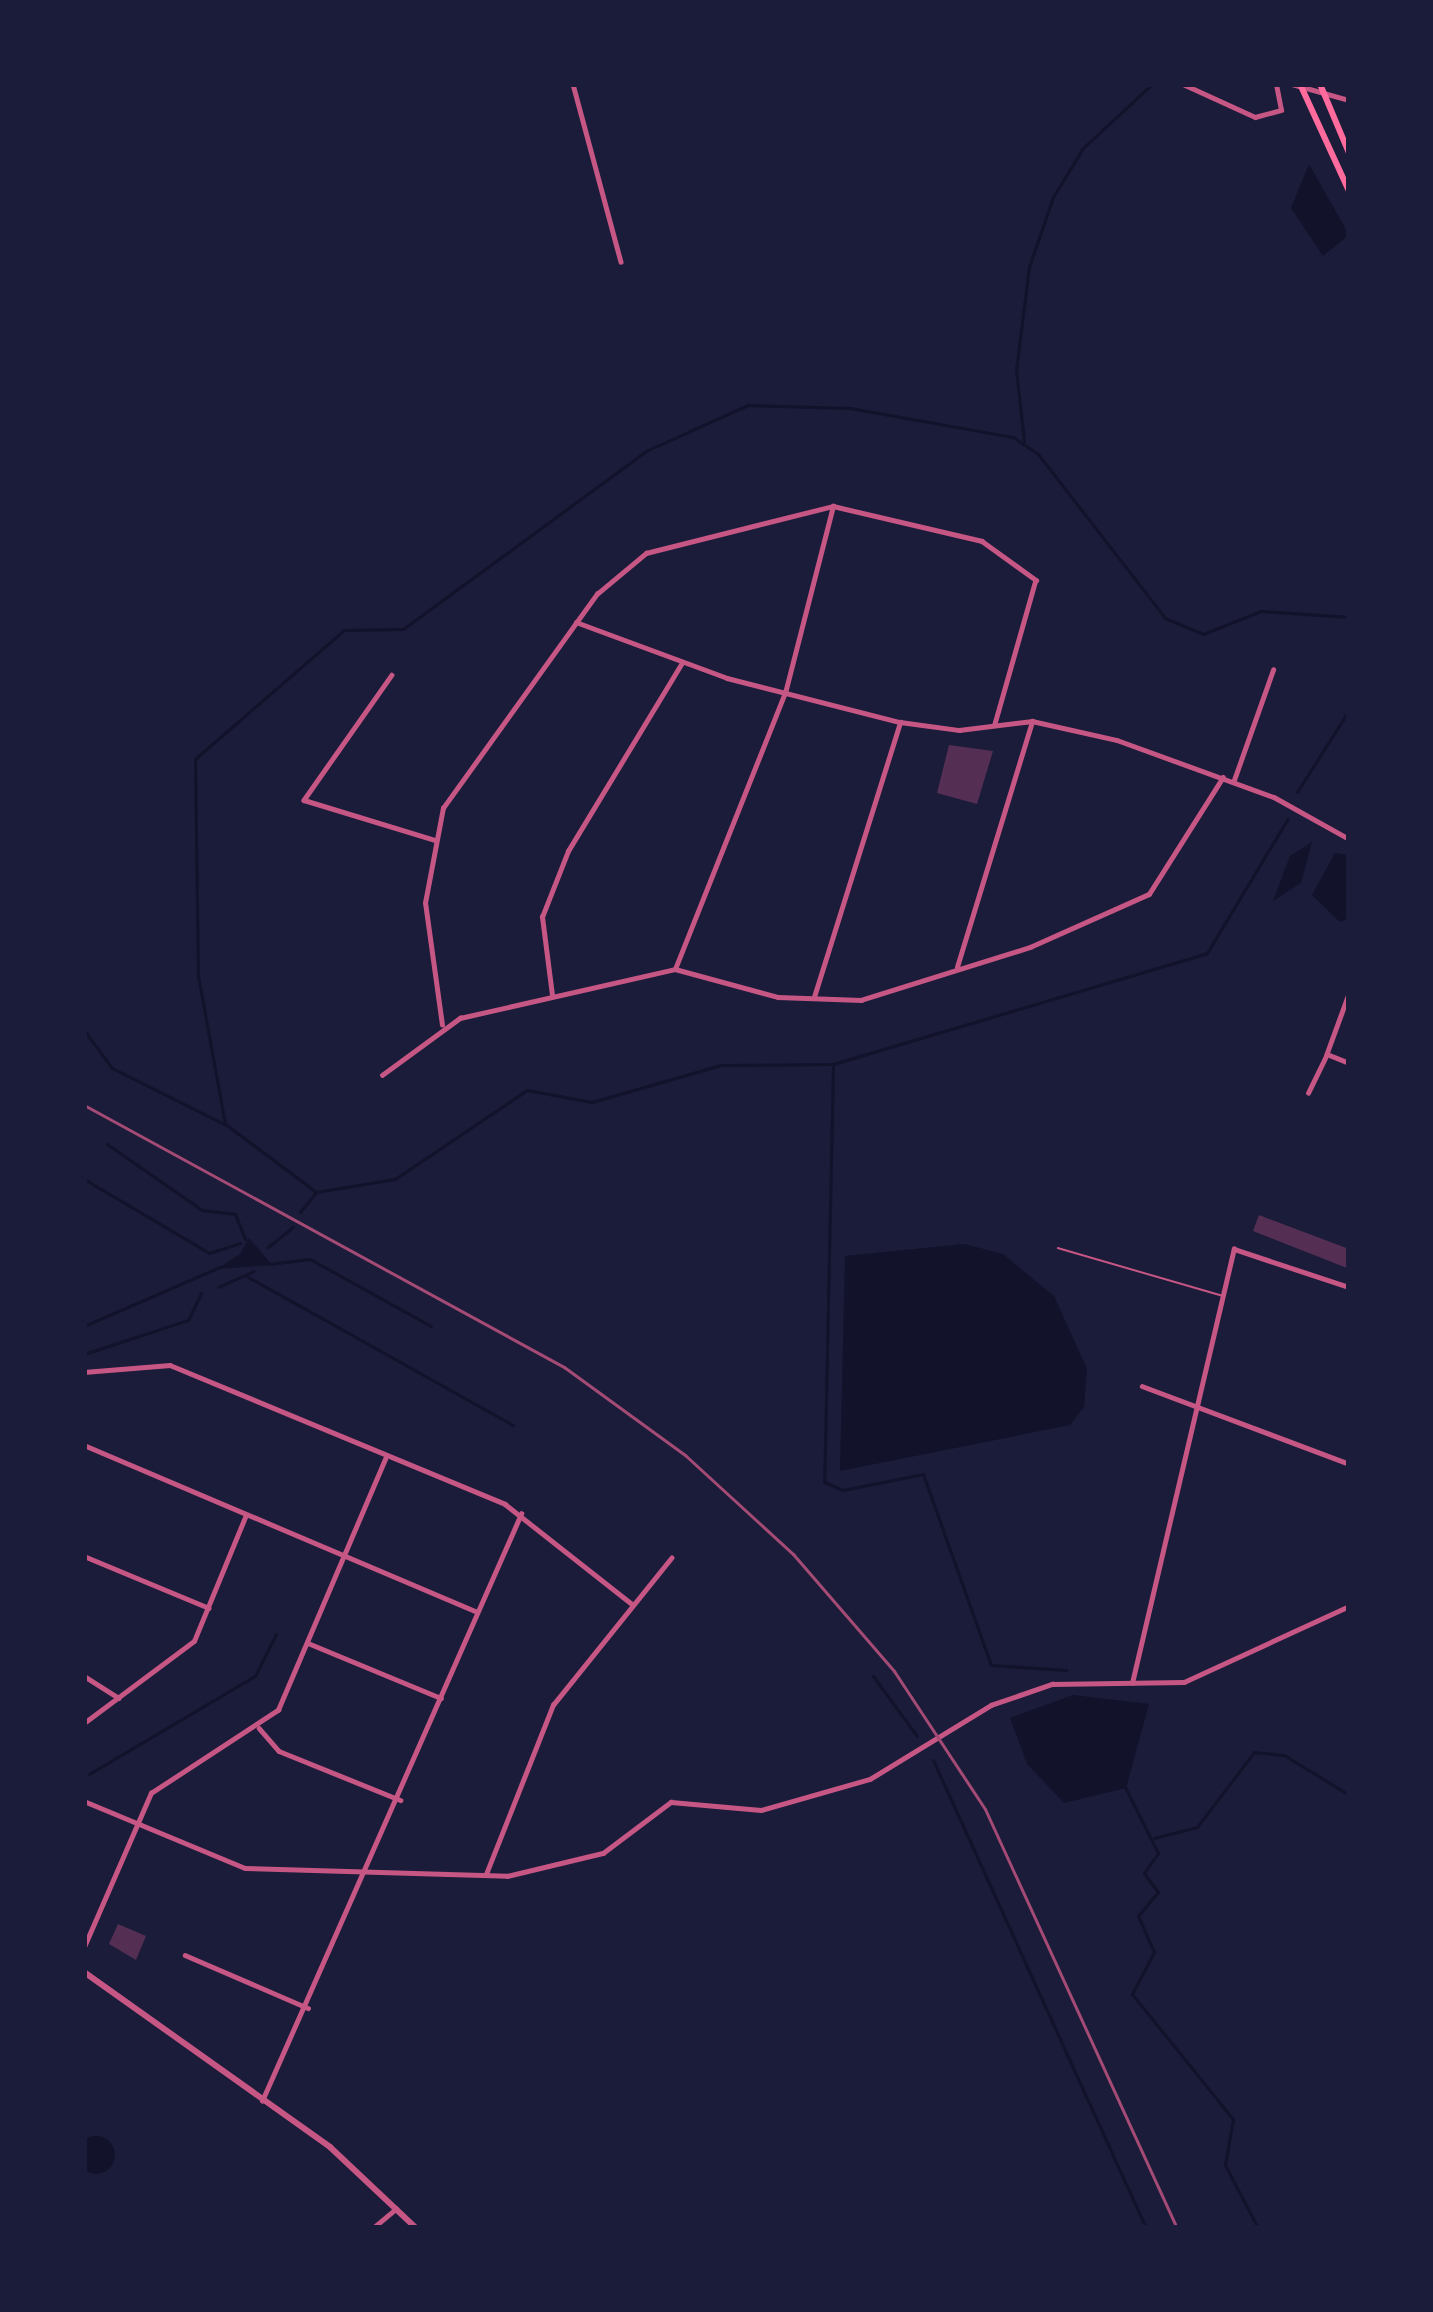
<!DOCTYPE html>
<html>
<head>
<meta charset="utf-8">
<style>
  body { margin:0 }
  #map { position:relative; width:1433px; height:2312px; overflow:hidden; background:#1b1b3a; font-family:"Times New Roman",serif }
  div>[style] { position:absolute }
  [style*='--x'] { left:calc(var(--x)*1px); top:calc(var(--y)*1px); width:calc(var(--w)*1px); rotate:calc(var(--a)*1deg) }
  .water>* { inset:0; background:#12122b }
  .round { border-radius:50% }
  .stream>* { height:3px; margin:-1.5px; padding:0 1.5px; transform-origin:1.5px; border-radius:1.5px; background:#12122b }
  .building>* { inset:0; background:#542f53 }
  .service>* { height:1.5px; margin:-0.75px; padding:0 0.75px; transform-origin:0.75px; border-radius:0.75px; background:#c65784 }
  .minor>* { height:4.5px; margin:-2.25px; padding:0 2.25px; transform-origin:2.25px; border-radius:2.25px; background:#c65784 }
  .tertiary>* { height:6px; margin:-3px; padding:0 3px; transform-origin:3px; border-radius:3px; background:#c65784 }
  .secondary>* { height:6px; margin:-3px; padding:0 3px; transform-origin:3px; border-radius:3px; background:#ff6b9d }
  .rail>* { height:3px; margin:-1.5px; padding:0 1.5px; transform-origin:1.5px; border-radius:1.5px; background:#a44b75 }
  span { translate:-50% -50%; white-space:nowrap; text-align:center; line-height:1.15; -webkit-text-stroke:9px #1b1b3a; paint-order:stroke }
  .frame { position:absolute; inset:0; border:87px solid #1b1b3a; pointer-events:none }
</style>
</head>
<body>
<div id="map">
  <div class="water">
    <div style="clip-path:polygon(1309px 164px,1349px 235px,1323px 256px,1291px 208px)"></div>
    <div style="clip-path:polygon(1312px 842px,1301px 883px,1273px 901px,1290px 856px)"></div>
    <div style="clip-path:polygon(1335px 853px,1349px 855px,1349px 918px,1340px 922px,1312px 895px)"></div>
    <div style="clip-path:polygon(249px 1238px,272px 1265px,217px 1269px,240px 1254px)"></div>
    <div style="clip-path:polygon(964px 1244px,1003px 1254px,1054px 1296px,1087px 1369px,1084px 1407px,1070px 1425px,840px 1471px,845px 1256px)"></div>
    <div style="clip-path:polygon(1073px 1695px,1149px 1704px,1126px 1788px,1064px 1803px,1027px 1764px,1010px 1718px)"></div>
    <div class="round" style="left:77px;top:2136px;width:38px;height:38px"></div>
  </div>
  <div class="stream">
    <div style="--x:1024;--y:441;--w:71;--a:-96.4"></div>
    <div style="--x:1016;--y:370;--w:104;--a:-82.8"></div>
    <div style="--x:1029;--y:267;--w:74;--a:-71.1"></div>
    <div style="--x:1053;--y:197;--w:57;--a:-58.5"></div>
    <div style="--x:1083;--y:148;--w:94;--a:-42.8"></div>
    <div style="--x:1297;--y:792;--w:97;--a:-57.6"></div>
    <div style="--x:84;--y:1030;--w:47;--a:53.6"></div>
    <div style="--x:112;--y:1068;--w:125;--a:26.6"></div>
    <div style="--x:833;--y:1065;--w:417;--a:91.2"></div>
    <div style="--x:824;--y:1482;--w:21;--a:23"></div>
    <div style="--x:843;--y:1490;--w:82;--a:-11.3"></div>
    <div style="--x:923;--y:1474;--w:203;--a:70.4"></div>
    <div style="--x:991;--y:1665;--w:75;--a:3.8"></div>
    <div style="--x:107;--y:1144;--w:116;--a:34.8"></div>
    <div style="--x:202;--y:1210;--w:33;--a:7"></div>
    <div style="--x:235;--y:1214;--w:27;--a:68"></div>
    <div style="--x:84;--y:1179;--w:145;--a:30.6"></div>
    <div style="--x:209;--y:1253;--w:33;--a:-18"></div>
    <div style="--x:316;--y:1192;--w:114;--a:-143.2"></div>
    <div style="--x:225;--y:1124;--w:151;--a:-100.3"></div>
    <div style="--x:198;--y:975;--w:216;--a:-90.8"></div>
    <div style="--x:195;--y:759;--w:197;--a:-40.9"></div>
    <div style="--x:344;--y:630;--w:59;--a:-1"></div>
    <div style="--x:403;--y:629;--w:303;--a:-36.2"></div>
    <div style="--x:648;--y:450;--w:110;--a:-24.2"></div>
    <div style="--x:748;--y:405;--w:102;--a:1.7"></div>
    <div style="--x:850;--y:408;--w:166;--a:10.1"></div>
    <div style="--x:1013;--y:437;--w:30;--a:34"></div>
    <div style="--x:1038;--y:454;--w:207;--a:52.2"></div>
    <div style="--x:1165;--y:618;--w:41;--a:22.8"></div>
    <div style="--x:1203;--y:634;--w:62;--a:-21.6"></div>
    <div style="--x:1261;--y:611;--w:88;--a:3.9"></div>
    <div style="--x:300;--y:1212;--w:26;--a:-51"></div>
    <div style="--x:316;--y:1192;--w:80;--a:-9.3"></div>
    <div style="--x:395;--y:1179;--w:159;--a:-34"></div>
    <div style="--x:527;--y:1090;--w:66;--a:10.5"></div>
    <div style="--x:592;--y:1102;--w:134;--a:-16"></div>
    <div style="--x:721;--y:1065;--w:112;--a:-0.5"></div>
    <div style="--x:833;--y:1064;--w:390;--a:-16.5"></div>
    <div style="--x:1207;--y:953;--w:157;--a:-59"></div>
    <div style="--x:268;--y:1247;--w:32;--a:-39"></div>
    <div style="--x:269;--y:1264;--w:41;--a:-7"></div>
    <div style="--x:310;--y:1259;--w:138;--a:29"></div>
    <div style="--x:248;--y:1277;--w:304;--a:29.2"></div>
    <div style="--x:218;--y:1287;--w:39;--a:-24"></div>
    <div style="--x:84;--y:1326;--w:148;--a:-23.5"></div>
    <div style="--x:84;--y:1354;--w:109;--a:-18.1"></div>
    <div style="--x:188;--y:1320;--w:30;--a:-64"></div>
    <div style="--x:873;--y:1676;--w:74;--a:53.7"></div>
    <div style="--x:933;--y:1760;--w:514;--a:65.53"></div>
    <div style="--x:89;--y:1774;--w:193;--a:-30.6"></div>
    <div style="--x:255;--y:1676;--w:47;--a:-63.4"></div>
    <div style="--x:1124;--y:1785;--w:76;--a:63.4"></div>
    <div style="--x:1158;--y:1853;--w:24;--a:125"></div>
    <div style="--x:1144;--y:1873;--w:24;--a:54"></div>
    <div style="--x:1158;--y:1892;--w:31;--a:130"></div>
    <div style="--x:1138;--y:1916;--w:39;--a:66"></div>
    <div style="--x:1154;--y:1952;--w:47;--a:117.6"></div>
    <div style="--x:1132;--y:1994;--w:161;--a:51.1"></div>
    <div style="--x:1233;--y:2119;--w:47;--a:99.9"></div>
    <div style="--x:1225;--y:2165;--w:71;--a:62.4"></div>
    <div style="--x:1154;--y:1838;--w:44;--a:-14.3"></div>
    <div style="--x:1197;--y:1827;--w:94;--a:-52.8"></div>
    <div style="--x:1254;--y:1752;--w:30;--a:6"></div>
    <div style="--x:1284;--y:1755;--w:76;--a:31.6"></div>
  </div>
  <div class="building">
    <div style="clip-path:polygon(949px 745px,993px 751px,977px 804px,937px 793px)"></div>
    <div style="clip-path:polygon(1259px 1215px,1349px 1249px,1347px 1268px,1253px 1231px)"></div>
    <div style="clip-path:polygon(118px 1924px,146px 1936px,136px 1960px,109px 1944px)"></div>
  </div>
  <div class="service">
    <div style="--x:1058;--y:1248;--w:169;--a:16.2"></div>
  </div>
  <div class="minor">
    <div style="--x:573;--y:84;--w:184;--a:74.9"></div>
    <div style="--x:1183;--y:84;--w:79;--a:24.6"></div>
    <div style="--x:1255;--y:117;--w:27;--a:-15"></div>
    <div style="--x:1281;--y:110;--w:26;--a:-101"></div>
    <div style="--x:1292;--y:84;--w:59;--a:15.7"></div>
    <div style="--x:576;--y:622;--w:161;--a:20.3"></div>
    <div style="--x:727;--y:678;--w:179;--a:14.3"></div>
    <div style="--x:900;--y:722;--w:60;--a:7.7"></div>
    <div style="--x:959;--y:730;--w:74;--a:-7"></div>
    <div style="--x:1032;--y:721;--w:87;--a:12.6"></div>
    <div style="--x:1117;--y:740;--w:167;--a:20"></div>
    <div style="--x:1274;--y:797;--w:86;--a:29.2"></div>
    <div style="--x:392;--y:675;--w:153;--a:125.1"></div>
    <div style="--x:304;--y:800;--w:137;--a:17"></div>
    <div style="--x:1234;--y:780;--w:117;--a:-70.5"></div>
    <div style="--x:957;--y:967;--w:257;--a:-73"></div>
    <div style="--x:675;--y:969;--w:297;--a:-68.3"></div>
    <div style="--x:785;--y:693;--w:193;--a:-75.6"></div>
    <div style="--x:1349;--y:994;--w:64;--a:110.1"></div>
    <div style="--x:1327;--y:1054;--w:24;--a:22"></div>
    <div style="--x:552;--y:995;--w:79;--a:-97.3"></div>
    <div style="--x:542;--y:917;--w:71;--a:-68.5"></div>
    <div style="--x:568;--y:851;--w:220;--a:-58.8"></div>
    <div style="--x:814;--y:997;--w:288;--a:-72.6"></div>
    <div style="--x:442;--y:1025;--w:123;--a:-97.9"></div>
    <div style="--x:425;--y:903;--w:97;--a:-79.3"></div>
    <div style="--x:443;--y:808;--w:264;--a:-54.3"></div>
    <div style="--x:597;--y:594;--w:64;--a:-39.9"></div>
    <div style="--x:646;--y:553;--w:193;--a:-14.1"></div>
    <div style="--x:833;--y:506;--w:153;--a:13.2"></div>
    <div style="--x:982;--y:541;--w:67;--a:35.8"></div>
    <div style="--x:1036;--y:580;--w:150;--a:105.9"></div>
    <div style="--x:382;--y:1075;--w:97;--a:-36.2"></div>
    <div style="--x:460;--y:1018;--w:221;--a:-12.8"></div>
    <div style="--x:675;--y:969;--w:107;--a:15.2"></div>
    <div style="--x:778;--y:997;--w:83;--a:2.1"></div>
    <div style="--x:861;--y:1000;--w:177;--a:-17.4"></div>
    <div style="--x:1030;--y:947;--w:130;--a:-24"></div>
    <div style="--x:1149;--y:894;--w:138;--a:-57.7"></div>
    <div style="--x:1308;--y:1093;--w:43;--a:-64"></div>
    <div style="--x:84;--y:1372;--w:86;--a:-4.7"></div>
    <div style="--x:170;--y:1365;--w:363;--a:22.5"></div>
    <div style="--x:505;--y:1504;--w:162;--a:38.2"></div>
    <div style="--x:1142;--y:1386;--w:221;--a:20.6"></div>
    <div style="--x:84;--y:1445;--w:427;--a:23"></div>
    <div style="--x:84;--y:1556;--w:135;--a:22.6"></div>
    <div style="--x:308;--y:1643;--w:144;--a:22.5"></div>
    <div style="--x:84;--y:1676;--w:41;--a:32.2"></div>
    <div style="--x:1132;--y:1683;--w:446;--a:-76.8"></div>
    <div style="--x:1234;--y:1249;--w:121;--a:18.3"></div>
    <div style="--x:84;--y:1723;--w:137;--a:-36.7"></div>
    <div style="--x:194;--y:1641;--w:136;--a:-67.6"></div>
    <div style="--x:259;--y:1728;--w:30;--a:49"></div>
    <div style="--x:279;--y:1751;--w:131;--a:22"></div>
    <div style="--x:84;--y:1801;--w:174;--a:22.6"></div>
    <div style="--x:245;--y:1868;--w:262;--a:1.7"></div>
    <div style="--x:507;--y:1876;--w:99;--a:-13.5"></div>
    <div style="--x:603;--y:1853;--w:85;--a:-36.9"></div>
    <div style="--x:671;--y:1802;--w:90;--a:5.1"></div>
    <div style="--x:761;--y:1810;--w:113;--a:-15.9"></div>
    <div style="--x:870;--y:1779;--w:142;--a:-31.4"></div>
    <div style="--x:991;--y:1705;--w:65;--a:-19"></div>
    <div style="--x:1052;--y:1684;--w:132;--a:-0.9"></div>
    <div style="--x:1184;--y:1682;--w:182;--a:-24.7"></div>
    <div style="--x:486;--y:1874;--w:182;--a:-68.4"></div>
    <div style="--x:553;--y:1705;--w:189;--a:-51.2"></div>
    <div style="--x:84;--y:1947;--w:168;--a:-66.5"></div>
    <div style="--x:151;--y:1793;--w:152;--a:-33.2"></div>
    <div style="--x:278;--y:1710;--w:273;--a:-66.9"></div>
    <div style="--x:185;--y:1955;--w:134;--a:23.3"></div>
    <div style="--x:262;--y:2101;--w:642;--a:-66.19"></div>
    <div style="--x:373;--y:2228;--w:30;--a:-40"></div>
  </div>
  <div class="tertiary">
    <div style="--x:84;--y:1972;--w:302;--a:35.4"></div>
    <div style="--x:330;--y:2147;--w:118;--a:43.3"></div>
  </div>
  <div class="secondary">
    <div style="--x:1300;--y:84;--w:118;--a:65.4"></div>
    <div style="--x:1320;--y:84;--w:75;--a:67.2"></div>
  </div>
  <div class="rail">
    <div style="--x:84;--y:1105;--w:547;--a:28.63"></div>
    <div style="--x:564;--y:1367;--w:150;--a:36"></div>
    <div style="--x:685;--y:1455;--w:147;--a:42.5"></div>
    <div style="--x:793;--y:1554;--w:155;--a:49.2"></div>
    <div style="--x:894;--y:1671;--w:165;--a:56.6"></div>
    <div style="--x:985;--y:1809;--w:461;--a:65.4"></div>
  </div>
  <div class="frame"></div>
</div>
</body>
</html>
